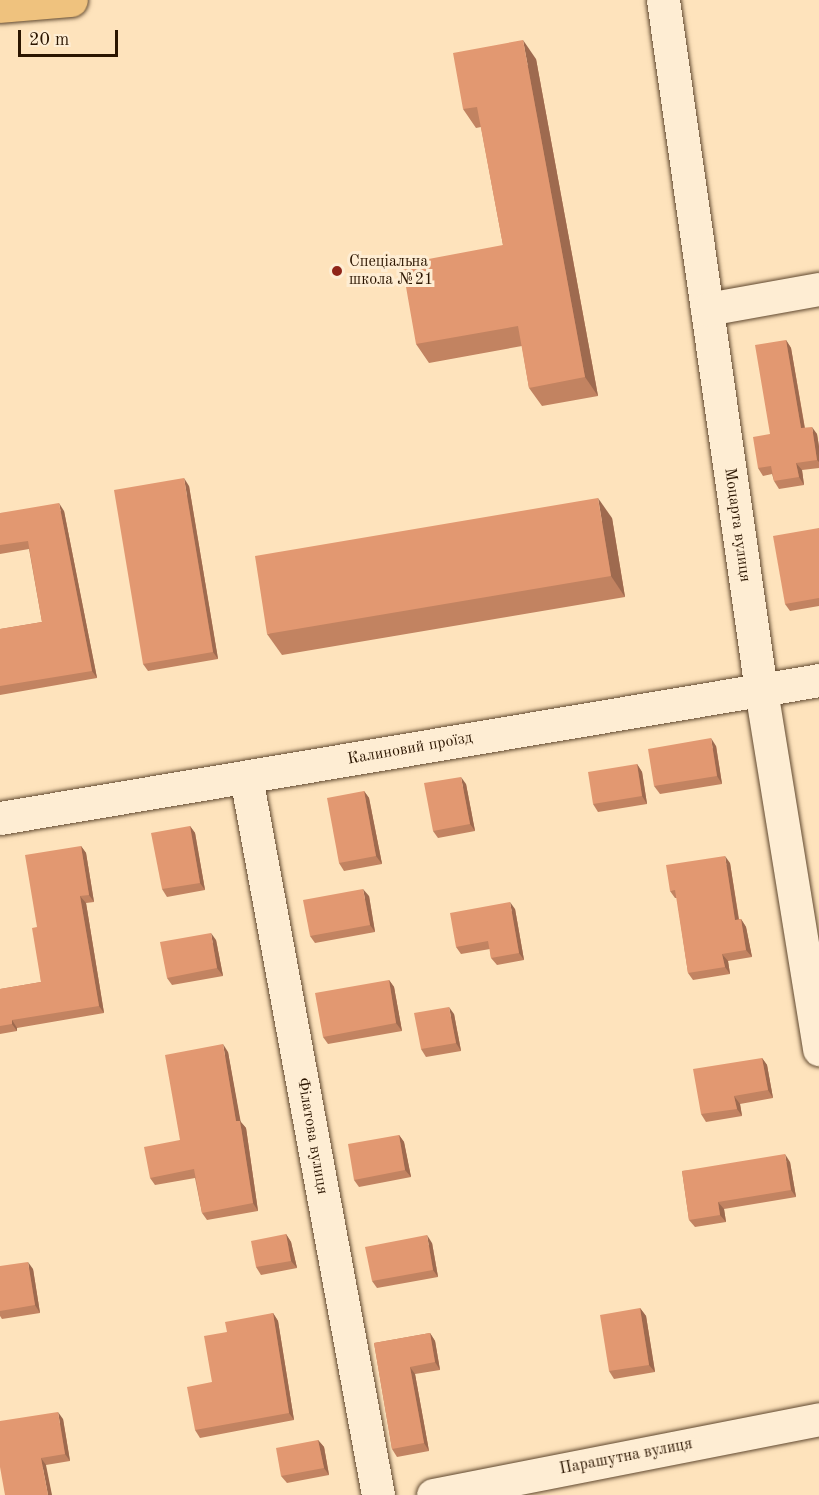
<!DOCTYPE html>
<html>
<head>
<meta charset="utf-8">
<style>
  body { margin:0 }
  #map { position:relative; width:819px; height:1495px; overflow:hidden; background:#fee3bc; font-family:"Old Standard TT",serif }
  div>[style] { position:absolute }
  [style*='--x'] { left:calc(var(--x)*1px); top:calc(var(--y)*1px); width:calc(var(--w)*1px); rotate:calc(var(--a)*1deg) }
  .roads { filter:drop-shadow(0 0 2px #60482f) drop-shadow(0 0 2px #60482f) }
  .minor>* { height:33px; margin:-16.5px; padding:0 16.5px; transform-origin:16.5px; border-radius:16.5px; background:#feedd3 }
  .major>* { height:33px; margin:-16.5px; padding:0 16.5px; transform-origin:16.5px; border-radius:16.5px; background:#efc27e }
  .wall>* { inset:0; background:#c28361 }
  .shaded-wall>* { inset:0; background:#9e6a4f }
  .building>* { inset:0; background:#e29871 }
  .dots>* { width:16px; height:16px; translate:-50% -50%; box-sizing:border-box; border:3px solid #feedd3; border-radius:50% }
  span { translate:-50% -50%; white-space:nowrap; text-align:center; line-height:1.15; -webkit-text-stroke:6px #feedd3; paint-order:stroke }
  .poi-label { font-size:16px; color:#2b1500 }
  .left { translate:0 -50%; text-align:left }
  .street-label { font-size:16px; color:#2b1500 }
  .scale { position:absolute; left:18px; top:30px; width:100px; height:27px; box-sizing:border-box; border:3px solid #2b1500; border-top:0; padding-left:8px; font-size:18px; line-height:21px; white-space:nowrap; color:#2b1500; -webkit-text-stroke:4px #feedd3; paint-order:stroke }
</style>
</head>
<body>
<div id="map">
  <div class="roads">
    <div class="minor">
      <div style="--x:663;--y:0;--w:697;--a:81.92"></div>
      <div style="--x:761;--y:690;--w:364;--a:80.8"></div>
      <div style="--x:707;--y:309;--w:114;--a:-10.1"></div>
      <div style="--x:246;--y:777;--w:730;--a:79.58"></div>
      <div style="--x:0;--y:818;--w:831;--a:-9.56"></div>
      <div style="--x:433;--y:1495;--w:393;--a:-11.1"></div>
    </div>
    <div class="major">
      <div style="--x:0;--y:6;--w:71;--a:-4.8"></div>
    </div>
  </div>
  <div class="wall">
    <div style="clip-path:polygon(536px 59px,598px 396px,542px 406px,529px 388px,522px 346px,429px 363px,416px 344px,503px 245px,481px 127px,476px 128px,463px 109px)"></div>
    <div style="clip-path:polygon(786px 340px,791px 348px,805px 428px,817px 434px,819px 447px,819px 468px,802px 470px,804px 485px,779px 489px,774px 481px,772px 474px,763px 476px,758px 468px,770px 434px)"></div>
    <div style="clip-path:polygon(189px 486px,218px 659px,148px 671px,143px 664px)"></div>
    <div style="clip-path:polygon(64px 511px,97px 678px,0 695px,0 629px,42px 622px,29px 549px,0 554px,0 513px)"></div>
    <div style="clip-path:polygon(612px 518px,625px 597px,282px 655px,267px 634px)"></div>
    <div style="clip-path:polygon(819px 528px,819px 606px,790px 611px,785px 604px)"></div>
    <div style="clip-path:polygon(716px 746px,722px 784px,660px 794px,654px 786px)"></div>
    <div style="clip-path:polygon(637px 764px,642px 772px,647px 804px,598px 812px,593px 804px)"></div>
    <div style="clip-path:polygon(466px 784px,475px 831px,438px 838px,433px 831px)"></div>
    <div style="clip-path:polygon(364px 791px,369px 798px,382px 864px,344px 871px,339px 863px)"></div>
    <div style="clip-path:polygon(190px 826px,195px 833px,205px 890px,167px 897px,162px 889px)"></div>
    <div style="clip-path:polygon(81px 846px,86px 853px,94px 902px,86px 903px,104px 1013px,17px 1028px,17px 1031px,0 1034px,0 989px,41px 982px,37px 927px)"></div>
    <div style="clip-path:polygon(730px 863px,739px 919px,741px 919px,746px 927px,752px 957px,728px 961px,730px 974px,693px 980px,688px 973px,677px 898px,675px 898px,670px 891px)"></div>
    <div style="clip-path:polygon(369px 896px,375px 932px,315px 943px,310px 936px)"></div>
    <div style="clip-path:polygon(515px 909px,524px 960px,497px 965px,491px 958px,490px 949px,461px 954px,456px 947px)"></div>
    <div style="clip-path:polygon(216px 940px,223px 976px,172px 985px,167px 978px)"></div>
    <div style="clip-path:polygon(389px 980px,394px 987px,402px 1031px,328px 1044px,323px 1037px)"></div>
    <div style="clip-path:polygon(454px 1014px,461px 1051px,426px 1057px,421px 1049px)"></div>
    <div style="clip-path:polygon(228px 1052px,240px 1121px,246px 1128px,258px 1211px,207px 1220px,202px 1213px,195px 1178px,155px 1185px,150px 1178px,180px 1140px)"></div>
    <div style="clip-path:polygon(762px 1058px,767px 1065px,773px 1098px,740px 1104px,742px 1116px,706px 1122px,701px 1114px)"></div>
    <div style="clip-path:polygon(399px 1135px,404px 1142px,411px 1177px,359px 1187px,354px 1180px)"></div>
    <div style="clip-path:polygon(790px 1162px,796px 1197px,724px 1209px,726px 1222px,695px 1227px,689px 1220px,682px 1171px)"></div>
    <div style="clip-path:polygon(286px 1234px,291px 1242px,297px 1268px,261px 1275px,256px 1267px)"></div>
    <div style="clip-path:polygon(432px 1243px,438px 1277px,377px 1288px,372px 1281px)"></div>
    <div style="clip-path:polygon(0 1266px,33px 1269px,40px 1313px,2px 1319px,0 1316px)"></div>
    <div style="clip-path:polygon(640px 1308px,646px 1316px,655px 1372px,614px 1379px,609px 1371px)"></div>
    <div style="clip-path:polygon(273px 1313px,278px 1321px,294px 1420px,200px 1438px,195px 1430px,212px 1382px,227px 1332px)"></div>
    <div style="clip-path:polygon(430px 1333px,435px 1341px,440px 1370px,415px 1374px,429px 1451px,397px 1457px,392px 1449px,374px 1343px)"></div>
    <div style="clip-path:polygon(63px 1419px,70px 1461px,46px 1465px,5px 1495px)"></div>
    <div style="clip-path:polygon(318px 1440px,324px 1447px,329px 1475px,287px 1483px,281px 1476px)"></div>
  </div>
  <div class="shaded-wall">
    <div style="clip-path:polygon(523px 40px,536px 59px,598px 396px,585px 377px)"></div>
    <div style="clip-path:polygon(786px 340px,791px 348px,806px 436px,801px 428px)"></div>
    <div style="clip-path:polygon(812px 427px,817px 434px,819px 447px,819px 462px,817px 460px)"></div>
    <div style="clip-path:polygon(796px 463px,802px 470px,804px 485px,799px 477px)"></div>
    <div style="clip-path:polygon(184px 478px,189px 486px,218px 659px,213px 652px)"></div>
    <div style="clip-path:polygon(598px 498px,612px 518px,625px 597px,611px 576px)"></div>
    <div style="clip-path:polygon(59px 503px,64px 511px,97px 678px,92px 671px)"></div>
    <div style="clip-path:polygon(711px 738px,716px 746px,722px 784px,717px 776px)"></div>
    <div style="clip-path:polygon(637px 764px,642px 772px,647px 804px,642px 796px)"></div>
    <div style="clip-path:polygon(461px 777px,466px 784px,475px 831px,470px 824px)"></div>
    <div style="clip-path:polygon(364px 791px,369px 798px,382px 864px,376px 856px)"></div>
    <div style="clip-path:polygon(190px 826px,195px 833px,205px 890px,200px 883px)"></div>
    <div style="clip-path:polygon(81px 846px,86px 853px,94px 902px,89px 895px)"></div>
    <div style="clip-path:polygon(725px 856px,730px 863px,740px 928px,735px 920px)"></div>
    <div style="clip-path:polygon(363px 889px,369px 896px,375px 932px,370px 925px)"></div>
    <div style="clip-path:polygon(80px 896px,86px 903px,104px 1013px,99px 1006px)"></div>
    <div style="clip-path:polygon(510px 902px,515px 909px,524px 960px,519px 953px)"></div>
    <div style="clip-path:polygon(741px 919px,746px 927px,752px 957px,746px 950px)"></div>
    <div style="clip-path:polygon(211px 933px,216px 940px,223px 976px,217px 968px)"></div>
    <div style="clip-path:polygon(722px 954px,728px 961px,730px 974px,725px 967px)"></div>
    <div style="clip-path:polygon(389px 980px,394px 987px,402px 1031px,396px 1023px)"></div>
    <div style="clip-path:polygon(449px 1007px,454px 1014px,461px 1051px,456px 1043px)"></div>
    <div style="clip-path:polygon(12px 1020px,17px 1028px,17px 1031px,12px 1024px)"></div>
    <div style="clip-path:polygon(223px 1044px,228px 1052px,242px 1129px,236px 1121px)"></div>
    <div style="clip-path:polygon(762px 1058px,767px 1065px,773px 1098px,768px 1090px)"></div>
    <div style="clip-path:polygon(734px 1096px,740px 1104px,742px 1116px,737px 1109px)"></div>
    <div style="clip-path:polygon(240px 1121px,246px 1128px,258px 1211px,253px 1203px)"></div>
    <div style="clip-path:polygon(399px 1135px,404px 1142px,411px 1177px,405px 1170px)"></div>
    <div style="clip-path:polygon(785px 1154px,790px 1162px,796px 1197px,791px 1190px)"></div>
    <div style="clip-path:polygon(718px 1202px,724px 1209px,726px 1222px,720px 1215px)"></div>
    <div style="clip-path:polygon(286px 1234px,291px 1242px,297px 1268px,291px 1261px)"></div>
    <div style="clip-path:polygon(427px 1235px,432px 1243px,438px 1277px,433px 1270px)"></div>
    <div style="clip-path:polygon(28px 1262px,33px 1269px,40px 1313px,35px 1305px)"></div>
    <div style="clip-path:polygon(640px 1308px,646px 1316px,655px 1372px,649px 1365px)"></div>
    <div style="clip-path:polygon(273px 1313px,278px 1321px,294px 1420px,289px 1413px)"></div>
    <div style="clip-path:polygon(430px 1333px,435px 1341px,440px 1370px,435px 1362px)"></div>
    <div style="clip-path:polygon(410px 1367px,415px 1374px,429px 1451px,424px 1443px)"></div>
    <div style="clip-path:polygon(58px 1412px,63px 1419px,70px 1461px,65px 1454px)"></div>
    <div style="clip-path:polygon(318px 1440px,324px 1447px,329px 1475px,324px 1468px)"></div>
    <div style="clip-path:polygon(41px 1458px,46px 1465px,52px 1495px,48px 1495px)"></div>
  </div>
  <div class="building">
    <div style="clip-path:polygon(523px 40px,585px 377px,529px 388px,518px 326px,416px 344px,402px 264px,503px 245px,477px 107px,463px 109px,453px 53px)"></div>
    <div style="clip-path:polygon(786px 340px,801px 428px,812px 427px,817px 460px,796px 463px,799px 477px,774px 481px,771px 466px,758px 468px,753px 437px,770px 434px,755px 345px)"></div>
    <div style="clip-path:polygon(184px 478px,213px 652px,143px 664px,114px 490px)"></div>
    <div style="clip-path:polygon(598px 498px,611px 576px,267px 634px,255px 556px)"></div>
    <div style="clip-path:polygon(59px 503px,92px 671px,0 686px,0 629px,42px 622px,28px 541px,0 545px,0 513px)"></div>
    <div style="clip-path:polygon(819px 528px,819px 598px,785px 604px,773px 536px)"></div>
    <div style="clip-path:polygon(711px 738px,717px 776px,654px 786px,648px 749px)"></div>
    <div style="clip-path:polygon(637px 764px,642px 796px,593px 804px,588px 772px)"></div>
    <div style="clip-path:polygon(461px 777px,470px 824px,433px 831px,424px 783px)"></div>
    <div style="clip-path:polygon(364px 791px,376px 856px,339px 863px,327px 798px)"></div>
    <div style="clip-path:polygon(190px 826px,200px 883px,162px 889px,151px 833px)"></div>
    <div style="clip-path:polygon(81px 846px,89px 895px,80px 896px,99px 1006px,12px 1020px,12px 1024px,0 1026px,0 989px,41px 982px,32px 928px,37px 927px,25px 855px)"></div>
    <div style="clip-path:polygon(725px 856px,735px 920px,741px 919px,746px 950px,722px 954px,725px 967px,688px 973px,675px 890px,670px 891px,666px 865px)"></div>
    <div style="clip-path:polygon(363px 889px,370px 925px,310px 936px,303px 900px)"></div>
    <div style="clip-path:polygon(510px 902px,519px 953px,491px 958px,488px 941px,456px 947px,450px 913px)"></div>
    <div style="clip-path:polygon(211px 933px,217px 968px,167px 978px,160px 942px)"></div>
    <div style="clip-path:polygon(389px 980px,396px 1023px,323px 1037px,315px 993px)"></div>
    <div style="clip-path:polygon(449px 1007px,456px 1043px,421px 1049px,414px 1013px)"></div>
    <div style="clip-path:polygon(223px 1044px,236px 1121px,240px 1121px,253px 1203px,202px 1213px,194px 1169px,150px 1178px,144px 1147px,180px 1140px,165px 1055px)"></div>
    <div style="clip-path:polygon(762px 1058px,768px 1090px,734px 1096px,737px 1109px,701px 1114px,693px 1069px)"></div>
    <div style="clip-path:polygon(399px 1135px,405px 1170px,354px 1180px,348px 1144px)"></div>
    <div style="clip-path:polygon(785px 1154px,791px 1190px,718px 1202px,720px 1215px,689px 1220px,682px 1171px)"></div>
    <div style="clip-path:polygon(286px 1234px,291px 1261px,256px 1267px,251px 1241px)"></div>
    <div style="clip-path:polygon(427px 1235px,433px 1270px,372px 1281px,365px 1247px)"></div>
    <div style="clip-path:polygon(28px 1262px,35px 1305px,0 1311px,0 1266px)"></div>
    <div style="clip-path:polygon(640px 1308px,649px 1365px,609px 1371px,600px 1315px)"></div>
    <div style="clip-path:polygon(273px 1313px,289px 1413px,195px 1430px,187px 1387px,212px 1382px,204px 1336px,227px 1332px,225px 1322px)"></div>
    <div style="clip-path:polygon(430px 1333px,435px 1362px,410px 1367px,424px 1443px,392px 1449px,374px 1343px)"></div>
    <div style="clip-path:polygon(58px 1412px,65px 1454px,41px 1458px,48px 1495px,5px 1495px,0 1467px,0 1421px)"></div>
    <div style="clip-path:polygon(318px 1440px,324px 1468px,281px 1476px,276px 1448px)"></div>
  </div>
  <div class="dots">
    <div style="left:337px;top:271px;background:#8f2418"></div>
  </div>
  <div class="poi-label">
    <span class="left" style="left:349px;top:271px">Спеціальна<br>школа №21</span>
  </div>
  <div class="street-label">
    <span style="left:737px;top:525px;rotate:82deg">Моцарта вулиця</span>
    <span style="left:410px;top:749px;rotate:-10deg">Калиновий проїзд</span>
    <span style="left:312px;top:1136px;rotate:80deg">Філатова вулиця</span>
    <span style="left:626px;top:1457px;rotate:-11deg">Парашутна вулиця</span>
  </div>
  <div class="scale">20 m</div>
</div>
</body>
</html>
